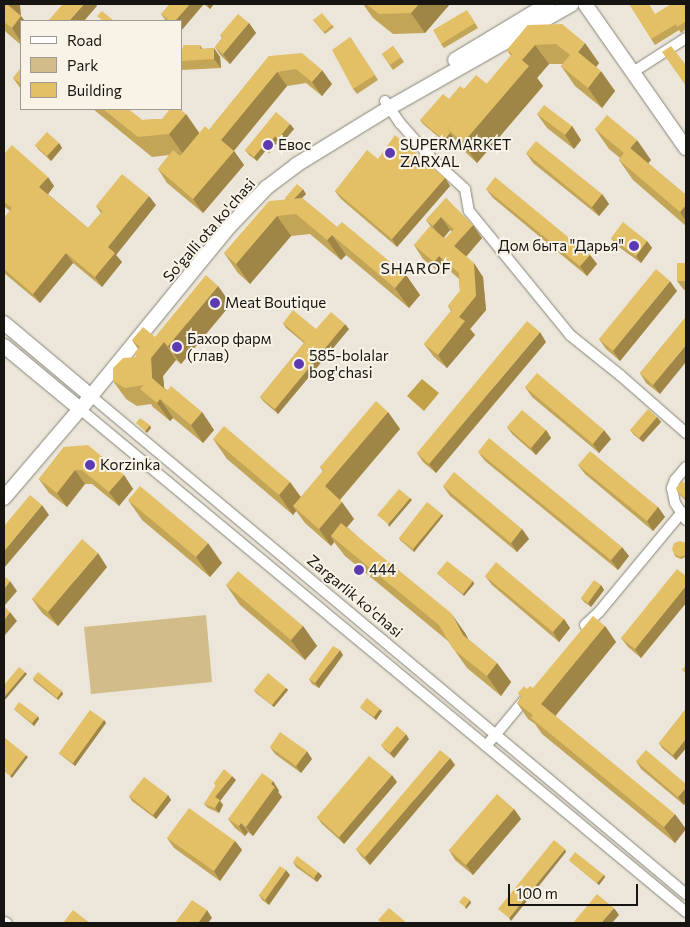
<!DOCTYPE html>
<html>
<head>
<meta charset="utf-8">
<style>
  body { margin:0 }
  #map { position:relative; width:690px; height:927px; overflow:hidden; background:#ebe6d9; font-family:Commissioner,sans-serif }
  div>[style] { position:absolute }
  [style*='--x'] { left:calc(var(--x)*1px); top:calc(var(--y)*1px); width:calc(var(--w)*1px); rotate:calc(var(--a)*1deg) }
  .green>* { inset:0; background:#d2bd8a }
  .water>* { inset:0; background:#c2a045 }
  .roads { filter:drop-shadow(0 0 1px #888378) drop-shadow(0 0 1px #888378) }
  .minor>* { height:10px; margin:-5px; padding:0 5px; transform-origin:5px; border-radius:5px; background:#fff }
  .tertiary>* { height:11px; margin:-5.5px; padding:0 5.5px; transform-origin:5.5px; border-radius:5.5px; background:#fff }
  .secondary>* { height:14px; margin:-7px; padding:0 7px; transform-origin:7px; border-radius:7px; background:#fff }
  .wall>* { inset:0; background:#c3a558 }
  .shaded-wall>* { inset:0; background:#9f8647 }
  .building>* { inset:0; background:#e3c066 }
  .dots>* { width:14px; height:14px; translate:-50% -50%; box-sizing:border-box; border:2px solid #f8f3e6; border-radius:50% }
  span { translate:-50% -50%; white-space:nowrap; text-align:center; line-height:1.15; -webkit-text-stroke:4px #f8f3e6; paint-order:stroke }
  .poi-label { font-size:15px; color:#171511 }
  .left { translate:0 -50%; text-align:left }
  .right { translate:-100% -50%; text-align:right }
  .street-label { font-size:15px; color:#171511 }
  .neighbourhood-label { font-size:16px; color:#171511; letter-spacing:1px }
  .frame { position:absolute; inset:0; border:5px solid #171511; pointer-events:none }
  .legend { position:absolute; left:20px; top:20px; width:162px; height:90px; box-sizing:border-box; background:#f8f3e6; border:1px solid #9e9a91; margin:0; padding:6px 9px; list-style:none; font-size:15px; color:#171511 }
  .legend li { display:flex; align-items:center; gap:10px; height:25px }
  .legend b { width:25px; border:1px solid #9e9a91 }
  .scale { position:absolute; left:508px; top:884px; width:130px; height:22px; box-sizing:border-box; border:2px solid #171511; border-top:0; padding-left:6px; font-size:15px; line-height:18px; white-space:nowrap; color:#171511; -webkit-text-stroke:4px #f8f3e6; paint-order:stroke }
</style>
</head>
<body>
<div id="map">
  <div class="green">
    <div style="clip-path:polygon(206px 615px,212px 682px,91px 694px,84px 627px)"></div>
  </div>
  <div class="water">
    <div style="clip-path:polygon(422px 379px,439px 393px,424px 411px,407px 396px)"></div>
  </div>
  <div class="roads">
    <div class="minor">
      <div style="--x:633;--y:72;--w:63;--a:-32.7"></div>
      <div style="--x:385;--y:101;--w:27;--a:56"></div>
      <div style="--x:400;--y:123;--w:47;--a:48.5"></div>
      <div style="--x:431;--y:158;--w:46;--a:42.4"></div>
      <div style="--x:465;--y:189;--w:22;--a:80"></div>
      <div style="--x:469;--y:211;--w:160;--a:50.8"></div>
      <div style="--x:570;--y:335;--w:64;--a:38.7"></div>
      <div style="--x:620;--y:375;--w:88;--a:41.3"></div>
      <div style="--x:91;--y:396;--w:776;--a:39.93"></div>
      <div style="--x:80;--y:409;--w:788;--a:39.69"></div>
      <div style="--x:686;--y:467;--w:17;--a:130"></div>
      <div style="--x:675;--y:480;--w:9;--a:111"></div>
      <div style="--x:672;--y:488;--w:15;--a:79"></div>
      <div style="--x:675;--y:503;--w:20;--a:57"></div>
      <div style="--x:585;--y:625;--w:19;--a:-43"></div>
      <div style="--x:599;--y:612;--w:130;--a:-50.3"></div>
      <div style="--x:486;--y:746;--w:64;--a:-50.1"></div>
    </div>
    <div class="tertiary">
      <div style="--x:4;--y:922;--w:2;--a:27"></div>
    </div>
    <div class="secondary">
      <div style="--x:585;--y:4;--w:176;--a:55"></div>
      <div style="--x:455;--y:60;--w:109;--a:-31.1"></div>
      <div style="--x:4;--y:323;--w:114;--a:40"></div>
      <div style="--x:4;--y:346;--w:99;--a:39.7"></div>
      <div style="--x:4;--y:498;--w:134;--a:-49.5"></div>
      <div style="--x:91;--y:396;--w:218;--a:-50.8"></div>
      <div style="--x:229;--y:227;--w:54;--a:-46.5"></div>
      <div style="--x:266;--y:188;--w:38;--a:-37"></div>
      <div style="--x:296;--y:165;--w:109;--a:-31.5"></div>
      <div style="--x:389;--y:108;--w:210;--a:-29.6"></div>
    </div>
  </div>
  <div class="wall">
    <div style="clip-path:polygon(4px 4px,20px 5px,21px 21px,21px 45px,6px 32px,4px 29px)"></div>
    <div style="clip-path:polygon(170px 4px,214px 4px,210px 9px,204px 4px,181px 21px,166px 21px,161px 14px)"></div>
    <div style="clip-path:polygon(363px 4px,450px 4px,425px 33px,393px 34px,373px 18px)"></div>
    <div style="clip-path:polygon(686px 4px,686px 29px,681px 33px,679px 30px,655px 45px,651px 39px,656px 14px)"></div>
    <div style="clip-path:polygon(470px 15px,478px 28px,444px 48px,441px 44px)"></div>
    <div style="clip-path:polygon(313px 20px,332px 25px,334px 27px,325px 34px)"></div>
    <div style="clip-path:polygon(249px 23px,256px 33px,230px 64px,221px 56px,215px 47px,222px 38px,220px 35px)"></div>
    <div style="clip-path:polygon(528px 25px,599px 63px,596px 67px,615px 91px,602px 108px,575px 86px,561px 66px,563px 64px,549px 64px,537px 78px,543px 86px,477px 163px,462px 149px,453px 137px,447px 144px,423px 124px,420px 120px,464px 89px,487px 84px,511px 56px,507px 50px)"></div>
    <div style="clip-path:polygon(350px 37px,378px 80px,357px 94px,353px 89px)"></div>
    <div style="clip-path:polygon(200px 45px,203px 49px,214px 48px,220px 57px,221px 68px,181px 70px,181px 49px)"></div>
    <div style="clip-path:polygon(393px 46px,404px 62px,393px 70px,382px 54px)"></div>
    <div style="clip-path:polygon(269px 56px,332px 84px,322px 96px,306px 83px,287px 86px,234px 151px,244px 165px,203px 213px,167px 183px,158px 169px,169px 155px,152px 157px,93px 109px,128px 109px,142px 120px,162px 119px,186px 114px,199px 133px,209px 130px)"></div>
    <div style="clip-path:polygon(21px 68px,21px 89px,13px 78px)"></div>
    <div style="clip-path:polygon(537px 114px,572px 126px,581px 140px,574px 149px,547px 128px)"></div>
    <div style="clip-path:polygon(290px 124px,294px 129px,281px 144px,278px 141px,269px 153px,266px 150px,257px 161px,249px 155px,245px 150px)"></div>
    <div style="clip-path:polygon(595px 129px,651px 160px,648px 163px,686px 195px,686px 226px,633px 180px,619px 160px,620px 158px,609px 149px)"></div>
    <div style="clip-path:polygon(59px 143px,62px 148px,51px 161px,39px 150px,35px 145px)"></div>
    <div style="clip-path:polygon(526px 153px,602px 194px,609px 204px,599px 216px,533px 163px)"></div>
    <div style="clip-path:polygon(4px 154px,54px 186px,48px 194px,88px 228px,101px 213px,96px 206px,156px 205px,116px 255px,122px 262px,102px 287px,73px 263px,40px 303px,4px 273px,4px 218px,10px 211px,5px 207px,4px 208px)"></div>
    <div style="clip-path:polygon(378px 159px,445px 178px,450px 186px,397px 247px,341px 199px,335px 191px)"></div>
    <div style="clip-path:polygon(486px 189px,590px 255px,597px 264px,587px 276px,493px 198px)"></div>
    <div style="clip-path:polygon(306px 194px,302px 198px,337px 227px,406px 275px,420px 295px,409px 308px,346px 255px,341px 260px,310px 234px,291px 236px,250px 284px,238px 273px,224px 253px,286px 199px)"></div>
    <div style="clip-path:polygon(evenodd,446px 198px,482px 238px,466px 257px,483px 277px,486px 310px,470px 329px,475px 335px,447px 368px,434px 357px,424px 344px,451px 311px,448px 306px,460px 291px,459px 279px,448px 269px,443px 275px,423px 259px,414px 245px,431px 227px,426px 220px,446px 198px,450px 230px,452px 232px,445px 239px,444px 238px,450px 230px)"></div>
    <div style="clip-path:polygon(611px 238px,647px 241px,652px 248px,641px 263px,616px 245px)"></div>
    <div style="clip-path:polygon(686px 263px,686px 290px,684px 290px,677px 281px)"></div>
    <div style="clip-path:polygon(677px 291px,620px 361px,606px 349px,599px 339px)"></div>
    <div style="clip-path:polygon(231px 304px,181px 364px,176px 360px,163px 376px,164px 388px,202px 412px,214px 430px,203px 443px,173px 418px,170px 421px,153px 407px,151px 404px,137px 406px,126px 399px,113px 381px,136px 357px,138px 349px,132px 340px,155px 337px)"></div>
    <div style="clip-path:polygon(686px 317px,660px 394px,646px 383px,640px 373px)"></div>
    <div style="clip-path:polygon(283px 323px,316px 329px,349px 329px,278px 414px,264px 402px,260px 397px,304px 343px,286px 328px)"></div>
    <div style="clip-path:polygon(546px 342px,436px 473px,423px 462px,417px 453px)"></div>
    <div style="clip-path:polygon(525px 387px,611px 439px,599px 453px,532px 397px)"></div>
    <div style="clip-path:polygon(388px 412px,400px 429px,340px 500px,354px 519px,347px 527px,465px 633px,468px 639px,497px 663px,511px 682px,501px 696px,467px 668px,448px 641px,345px 556px,334px 542px,331px 546px,305px 523px,296px 511px,293px 515px,227px 459px,213px 439px,290px 482px,301px 497px,323px 471px,320px 467px)"></div>
    <div style="clip-path:polygon(657px 417px,661px 422px,643px 442px,634px 435px,630px 430px)"></div>
    <div style="clip-path:polygon(507px 427px,546px 430px,551px 438px,536px 455px,512px 434px)"></div>
    <div style="clip-path:polygon(64px 447px,124px 475px,133px 489px,119px 506px,92px 484px,85px 484px,67px 507px,49px 493px,39px 479px)"></div>
    <div style="clip-path:polygon(478px 452px,629px 556px,618px 570px,485px 461px)"></div>
    <div style="clip-path:polygon(578px 465px,658px 507px,665px 517px,653px 531px,585px 474px)"></div>
    <div style="clip-path:polygon(686px 484px,686px 501px,681px 496px,677px 491px)"></div>
    <div style="clip-path:polygon(443px 486px,522px 529px,529px 539px,517px 552px,450px 496px)"></div>
    <div style="clip-path:polygon(128px 500px,222px 563px,210px 577px,142px 520px)"></div>
    <div style="clip-path:polygon(442px 514px,443px 516px,414px 552px,400px 540px,399px 538px)"></div>
    <div style="clip-path:polygon(686px 544px,686px 557px,681px 559px,676px 557px,674px 554px)"></div>
    <div style="clip-path:polygon(107px 567px,58px 626px,42px 613px,32px 599px)"></div>
    <div style="clip-path:polygon(437px 573px,473px 581px,474px 584px,464px 596px,439px 575px)"></div>
    <div style="clip-path:polygon(485px 576px,564px 619px,570px 628px,559px 642px,492px 585px)"></div>
    <div style="clip-path:polygon(686px 576px,686px 603px,641px 658px,628px 647px,621px 638px)"></div>
    <div style="clip-path:polygon(226px 585px,303px 626px,317px 646px,305px 660px,240px 605px)"></div>
    <div style="clip-path:polygon(601px 585px,604px 590px,591px 607px,584px 602px,581px 598px)"></div>
    <div style="clip-path:polygon(605px 626px,616px 642px,555px 716px,686px 829px,675px 843px,542px 734px,535px 724px,528px 719px,517px 703px,521px 697px,518px 693px,527px 689px,533px 688px)"></div>
    <div style="clip-path:polygon(343px 655px,319px 688px,312px 684px,309px 679px)"></div>
    <div style="clip-path:polygon(33px 678px,63px 694px,58px 700px,34px 681px)"></div>
    <div style="clip-path:polygon(286px 688px,288px 690px,274px 707px,256px 693px,254px 690px)"></div>
    <div style="clip-path:polygon(360px 707px,382px 711px,376px 720px,362px 709px)"></div>
    <div style="clip-path:polygon(14px 709px,39px 719px,34px 726px,16px 711px)"></div>
    <div style="clip-path:polygon(686px 709px,686px 748px,676px 760px,662px 748px,659px 743px)"></div>
    <div style="clip-path:polygon(104px 720px,106px 723px,75px 766px,61px 755px,59px 753px)"></div>
    <div style="clip-path:polygon(409px 739px,394px 758px,385px 750px,381px 745px)"></div>
    <div style="clip-path:polygon(270px 747px,312px 759px,301px 773px,275px 754px)"></div>
    <div style="clip-path:polygon(636px 761px,686px 784px,686px 801px,684px 805px,641px 769px)"></div>
    <div style="clip-path:polygon(455px 765px,370px 865px,361px 856px,356px 849px)"></div>
    <div style="clip-path:polygon(236px 780px,220px 801px,223px 805px,219px 813px,208px 808px,204px 804px,216px 786px,214px 783px)"></div>
    <div style="clip-path:polygon(273px 781px,279px 791px,278px 792px,282px 797px,253px 836px,248px 832px,245px 836px,235px 828px,228px 819px)"></div>
    <div style="clip-path:polygon(397px 782px,344px 844px,322px 824px,317px 817px)"></div>
    <div style="clip-path:polygon(168px 795px,171px 800px,156px 819px,132px 801px,129px 796px)"></div>
    <div style="clip-path:polygon(514px 809px,521px 819px,473px 875px,455px 860px,449px 850px)"></div>
    <div style="clip-path:polygon(167px 838px,235px 841px,242px 850px,220px 881px,174px 848px)"></div>
    <div style="clip-path:polygon(569px 860px,604px 875px,605px 877px,599px 885px,571px 862px)"></div>
    <div style="clip-path:polygon(293px 862px,318px 872px,322px 876px,317px 882px,296px 867px)"></div>
    <div style="clip-path:polygon(290px 875px,269px 905px,262px 900px,259px 895px)"></div>
  </div>
  <div class="shaded-wall">
    <div style="clip-path:polygon(7px 4px,20px 4px,20px 5px,21px 17px,21px 16px,25px 21px,21px 21px,21px 42px,12px 28px)"></div>
    <div style="clip-path:polygon(84px 4px,96px 4px,97px 6px,84px 21px,69px 21px)"></div>
    <div style="clip-path:polygon(190px 4px,204px 4px,181px 31px,181px 21px,175px 21px)"></div>
    <div style="clip-path:polygon(207px 4px,214px 4px,210px 9px)"></div>
    <div style="clip-path:polygon(419px 4px,450px 4px,425px 33px,411px 13px)"></div>
    <div style="clip-path:polygon(249px 23px,256px 33px,230px 64px,223px 54px)"></div>
    <div style="clip-path:polygon(585px 43px,599px 63px,592px 72px,578px 52px)"></div>
    <div style="clip-path:polygon(535px 45px,549px 64px,537px 78px,543px 86px,477px 163px,463px 143px,522px 60px)"></div>
    <div style="clip-path:polygon(214px 48px,220px 57px,221px 68px,214px 59px)"></div>
    <div style="clip-path:polygon(322px 70px,332px 84px,322px 96px,312px 82px)"></div>
    <div style="clip-path:polygon(601px 71px,615px 91px,602px 108px,588px 88px)"></div>
    <div style="clip-path:polygon(277px 72px,287px 86px,231px 154px,221px 140px)"></div>
    <div style="clip-path:polygon(186px 114px,200px 134px,183px 154px,169px 134px)"></div>
    <div style="clip-path:polygon(290px 124px,294px 129px,281px 144px,278px 139px)"></div>
    <div style="clip-path:polygon(572px 126px,581px 140px,574px 149px,565px 135px)"></div>
    <div style="clip-path:polygon(450px 133px,453px 137px,447px 144px,444px 140px)"></div>
    <div style="clip-path:polygon(275px 136px,278px 141px,269px 153px,266px 148px)"></div>
    <div style="clip-path:polygon(637px 140px,651px 160px,644px 168px,630px 148px)"></div>
    <div style="clip-path:polygon(59px 143px,62px 148px,51px 161px,47px 156px)"></div>
    <div style="clip-path:polygon(263px 146px,266px 150px,257px 161px,254px 157px)"></div>
    <div style="clip-path:polygon(234px 151px,244px 165px,203px 213px,193px 199px)"></div>
    <div style="clip-path:polygon(48px 177px,54px 186px,46px 197px,39px 187px)"></div>
    <div style="clip-path:polygon(445px 178px,450px 186px,397px 247px,392px 239px)"></div>
    <div style="clip-path:polygon(303px 189px,306px 194px,293px 207px,290px 203px)"></div>
    <div style="clip-path:polygon(602px 194px,609px 204px,599px 216px,592px 207px)"></div>
    <div style="clip-path:polygon(149px 196px,156px 205px,116px 255px,122px 262px,102px 287px,95px 277px,108px 247px)"></div>
    <div style="clip-path:polygon(686px 205px,686px 221px,680px 212px)"></div>
    <div style="clip-path:polygon(277px 216px,291px 236px,250px 284px,236px 264px)"></div>
    <div style="clip-path:polygon(441px 217px,450px 230px,442px 239px,433px 226px)"></div>
    <div style="clip-path:polygon(473px 225px,482px 238px,463px 260px,454px 246px)"></div>
    <div style="clip-path:polygon(332px 235px,346px 255px,341px 260px,327px 240px)"></div>
    <div style="clip-path:polygon(647px 241px,652px 248px,641px 263px,636px 256px)"></div>
    <div style="clip-path:polygon(66px 253px,73px 263px,40px 303px,33px 294px)"></div>
    <div style="clip-path:polygon(590px 255px,597px 264px,587px 276px,580px 266px)"></div>
    <div style="clip-path:polygon(439px 256px,448px 269px,443px 275px,434px 262px)"></div>
    <div style="clip-path:polygon(474px 263px,483px 277px,486px 310px,470px 329px,475px 335px,447px 368px,438px 355px,459px 317px)"></div>
    <div style="clip-path:polygon(406px 275px,420px 295px,409px 308px,395px 288px)"></div>
    <div style="clip-path:polygon(670px 281px,677px 291px,620px 361px,613px 351px)"></div>
    <div style="clip-path:polygon(218px 286px,231px 304px,181px 364px,168px 346px)"></div>
    <div style="clip-path:polygon(345px 324px,349px 329px,278px 414px,275px 409px)"></div>
    <div style="clip-path:polygon(540px 332px,546px 342px,436px 473px,429px 464px)"></div>
    <div style="clip-path:polygon(164px 342px,176px 360px,163px 376px,165px 396px,152px 378px,151px 358px)"></div>
    <div style="clip-path:polygon(686px 345px,686px 362px,660px 394px,653px 385px)"></div>
    <div style="clip-path:polygon(160px 399px,173px 418px,170px 421px,157px 403px)"></div>
    <div style="clip-path:polygon(202px 412px,214px 430px,203px 443px,191px 425px)"></div>
    <div style="clip-path:polygon(388px 412px,400px 429px,337px 503px,325px 486px)"></div>
    <div style="clip-path:polygon(657px 417px,661px 422px,643px 442px,639px 438px)"></div>
    <div style="clip-path:polygon(150px 425px,151px 428px,147px 433px,145px 431px)"></div>
    <div style="clip-path:polygon(546px 430px,551px 438px,536px 455px,531px 448px)"></div>
    <div style="clip-path:polygon(604px 430px,611px 439px,599px 453px,593px 444px)"></div>
    <div style="clip-path:polygon(75px 470px,85px 484px,67px 507px,57px 493px)"></div>
    <div style="clip-path:polygon(124px 475px,133px 489px,119px 506px,109px 492px)"></div>
    <div style="clip-path:polygon(290px 482px,304px 502px,293px 506px,296px 511px,293px 515px,279px 495px)"></div>
    <div style="clip-path:polygon(410px 498px,412px 500px,389px 527px,388px 524px)"></div>
    <div style="clip-path:polygon(342px 502px,354px 519px,336px 540px,331px 536px,334px 542px,331px 546px,319px 529px)"></div>
    <div style="clip-path:polygon(42px 505px,49px 515px,4px 568px,4px 551px)"></div>
    <div style="clip-path:polygon(658px 507px,665px 517px,653px 531px,647px 521px)"></div>
    <div style="clip-path:polygon(442px 514px,443px 516px,414px 552px,413px 549px)"></div>
    <div style="clip-path:polygon(522px 529px,529px 539px,517px 552px,511px 543px)"></div>
    <div style="clip-path:polygon(208px 543px,222px 563px,210px 577px,196px 557px)"></div>
    <div style="clip-path:polygon(622px 547px,629px 556px,618px 570px,611px 560px)"></div>
    <div style="clip-path:polygon(98px 553px,107px 567px,58px 626px,48px 612px)"></div>
    <div style="clip-path:polygon(10px 581px,17px 591px,5px 605px,4px 603px,4px 589px)"></div>
    <div style="clip-path:polygon(473px 581px,474px 584px,464px 596px,463px 594px)"></div>
    <div style="clip-path:polygon(601px 585px,604px 590px,591px 607px,588px 603px)"></div>
    <div style="clip-path:polygon(686px 586px,686px 603px,641px 658px,635px 649px)"></div>
    <div style="clip-path:polygon(10px 612px,17px 621px,5px 635px,4px 633px,4px 620px)"></div>
    <div style="clip-path:polygon(451px 613px,465px 633px,477px 655px,463px 635px)"></div>
    <div style="clip-path:polygon(564px 619px,570px 628px,559px 642px,553px 632px)"></div>
    <div style="clip-path:polygon(303px 626px,317px 646px,305px 660px,291px 640px)"></div>
    <div style="clip-path:polygon(605px 626px,616px 642px,552px 720px,541px 704px)"></div>
    <div style="clip-path:polygon(340px 650px,343px 655px,319px 688px,315px 683px)"></div>
    <div style="clip-path:polygon(497px 663px,511px 682px,501px 696px,487px 676px)"></div>
    <div style="clip-path:polygon(25px 672px,27px 674px,4px 701px,4px 697px)"></div>
    <div style="clip-path:polygon(286px 688px,288px 690px,274px 707px,272px 705px)"></div>
    <div style="clip-path:polygon(62px 691px,63px 694px,58px 700px,57px 698px)"></div>
    <div style="clip-path:polygon(380px 709px,382px 711px,376px 720px,374px 717px)"></div>
    <div style="clip-path:polygon(38px 716px,39px 719px,34px 726px,32px 723px)"></div>
    <div style="clip-path:polygon(104px 720px,106px 723px,75px 766px,73px 763px)"></div>
    <div style="clip-path:polygon(406px 734px,409px 739px,394px 758px,390px 753px)"></div>
    <div style="clip-path:polygon(686px 739px,686px 748px,676px 760px,673px 755px)"></div>
    <div style="clip-path:polygon(307px 751px,312px 759px,301px 773px,296px 766px)"></div>
    <div style="clip-path:polygon(26px 755px,28px 757px,12px 778px,10px 776px)"></div>
    <div style="clip-path:polygon(450px 758px,455px 765px,370px 865px,365px 857px)"></div>
    <div style="clip-path:polygon(392px 775px,397px 782px,344px 844px,339px 837px)"></div>
    <div style="clip-path:polygon(232px 776px,236px 780px,220px 801px,223px 805px,219px 813px,215px 808px,215px 797px)"></div>
    <div style="clip-path:polygon(273px 781px,279px 791px,278px 792px,282px 797px,253px 836px,246px 827px)"></div>
    <div style="clip-path:polygon(686px 788px,686px 801px,684px 805px,678px 797px)"></div>
    <div style="clip-path:polygon(168px 795px,171px 800px,156px 819px,153px 815px)"></div>
    <div style="clip-path:polygon(514px 809px,521px 819px,473px 875px,466px 865px)"></div>
    <div style="clip-path:polygon(675px 814px,686px 829px,675px 843px,664px 827px)"></div>
    <div style="clip-path:polygon(241px 823px,248px 832px,245px 836px,239px 826px)"></div>
    <div style="clip-path:polygon(235px 841px,242px 850px,220px 881px,214px 871px)"></div>
    <div style="clip-path:polygon(565px 849px,566px 852px,511px 921px,509px 918px)"></div>
    <div style="clip-path:polygon(286px 870px,290px 875px,269px 905px,265px 900px)"></div>
    <div style="clip-path:polygon(318px 872px,322px 876px,317px 882px,314px 878px)"></div>
    <div style="clip-path:polygon(604px 875px,605px 877px,599px 885px,597px 883px)"></div>
    <div style="clip-path:polygon(470px 900px,471px 903px,466px 909px,465px 907px)"></div>
    <div style="clip-path:polygon(614px 908px,619px 915px,612px 923px,601px 923px)"></div>
    <div style="clip-path:polygon(207px 910px,212px 918px,208px 923px,198px 923px)"></div>
  </div>
  <div class="building">
    <div style="clip-path:polygon(4px 4px,7px 4px,21px 16px,12px 28px,4px 22px)"></div>
    <div style="clip-path:polygon(63px 4px,84px 4px,69px 21px,48px 21px)"></div>
    <div style="clip-path:polygon(170px 4px,190px 4px,175px 21px,170px 21px,161px 14px)"></div>
    <div style="clip-path:polygon(366px 4px,419px 4px,411px 13px,379px 14px)"></div>
    <div style="clip-path:polygon(629px 4px,649px 4px,655px 14px,671px 4px,686px 4px,686px 21px,677px 27px,676px 24px,651px 39px)"></div>
    <div style="clip-path:polygon(467px 10px,475px 23px,441px 44px,433px 30px)"></div>
    <div style="clip-path:polygon(102px 11px,114px 21px,103px 21px,97px 16px)"></div>
    <div style="clip-path:polygon(322px 13px,332px 25px,324px 32px,313px 20px)"></div>
    <div style="clip-path:polygon(238px 14px,249px 23px,223px 54px,215px 47px,223px 37px,220px 35px)"></div>
    <div style="clip-path:polygon(562px 24px,585px 43px,578px 52px,601px 71px,588px 88px,561px 66px,570px 55px,556px 44px,535px 45px,522px 60px,529px 66px,463px 143px,448px 129px,512px 54px,507px 50px,528px 25px)"></div>
    <div style="clip-path:polygon(350px 37px,375px 75px,353px 89px,332px 50px)"></div>
    <div style="clip-path:polygon(183px 45px,200px 45px,200px 49px,214px 48px,214px 59px,181px 61px,181px 49px,183px 49px)"></div>
    <div style="clip-path:polygon(393px 46px,401px 57px,390px 65px,382px 54px)"></div>
    <div style="clip-path:polygon(671px 46px,686px 65px,686px 86px,662px 52px)"></div>
    <div style="clip-path:polygon(302px 53px,322px 70px,312px 82px,296px 69px,277px 72px,221px 140px,234px 151px,193px 199px,158px 169px,173px 150px,180px 156px,205px 126px,209px 130px,269px 56px)"></div>
    <div style="clip-path:polygon(21px 68px,21px 84px,13px 78px)"></div>
    <div style="clip-path:polygon(476px 75px,487px 84px,448px 129px,450px 133px,444px 140px,420px 120px,443px 94px,449px 99px,460px 86px,464px 89px)"></div>
    <div style="clip-path:polygon(544px 105px,572px 126px,565px 135px,537px 114px)"></div>
    <div style="clip-path:polygon(103px 109px,128px 109px,142px 120px,162px 119px,170px 109px,180px 109px,186px 114px,169px 134px,138px 137px)"></div>
    <div style="clip-path:polygon(276px 112px,290px 124px,278px 139px,275px 136px,266px 148px,263px 146px,254px 157px,245px 150px)"></div>
    <div style="clip-path:polygon(607px 115px,637px 140px,630px 148px,686px 195px,686px 205px,680px 212px,619px 160px,624px 153px,595px 129px)"></div>
    <div style="clip-path:polygon(47px 132px,59px 143px,47px 156px,35px 145px)"></div>
    <div style="clip-path:polygon(395px 135px,445px 178px,392px 239px,335px 191px,367px 150px,378px 159px)"></div>
    <div style="clip-path:polygon(536px 141px,602px 194px,592px 207px,526px 153px)"></div>
    <div style="clip-path:polygon(12px 145px,48px 177px,39px 187px,88px 228px,103px 211px,96px 206px,122px 174px,149px 196px,108px 247px,115px 253px,95px 277px,66px 253px,33px 294px,4px 269px,4px 218px,12px 208px,4px 202px,4px 154px)"></div>
    <div style="clip-path:polygon(495px 177px,590px 255px,580px 266px,486px 189px)"></div>
    <div style="clip-path:polygon(297px 184px,303px 189px,294px 199px,286px 199px,285px 198px)"></div>
    <div style="clip-path:polygon(302px 198px,337px 227px,342px 222px,406px 275px,395px 288px,332px 235px,327px 240px,296px 214px,277px 216px,236px 264px,224px 253px,269px 201px)"></div>
    <div style="clip-path:polygon(446px 198px,473px 225px,454px 246px,474px 263px,476px 296px,459px 317px,465px 321px,438px 355px,424px 344px,452px 310px,448px 306px,460px 291px,459px 273px,439px 256px,434px 262px,414px 245px,430px 226px,445px 239px,454px 229px,441px 217px,433px 226px,426px 220px)"></div>
    <div style="clip-path:polygon(623px 222px,647px 241px,636px 256px,611px 238px)"></div>
    <div style="clip-path:polygon(677px 263px,686px 263px,686px 281px,677px 281px)"></div>
    <div style="clip-path:polygon(656px 269px,670px 281px,613px 351px,599px 339px)"></div>
    <div style="clip-path:polygon(206px 275px,218px 286px,168px 346px,164px 342px,151px 358px,152px 378px,167px 391px,171px 386px,202px 412px,191px 425px,160px 399px,157px 403px,140px 389px,144px 385px,125px 388px,113px 381px,113px 368px,123px 358px,136px 357px,135px 352px,140px 347px,132px 340px,143px 327px,155px 337px)"></div>
    <div style="clip-path:polygon(293px 310px,316px 329px,331px 312px,345px 324px,275px 409px,260px 397px,305px 342px,283px 323px)"></div>
    <div style="clip-path:polygon(686px 317px,686px 345px,653px 385px,640px 373px)"></div>
    <div style="clip-path:polygon(527px 321px,540px 332px,429px 464px,417px 453px)"></div>
    <div style="clip-path:polygon(537px 373px,604px 430px,593px 444px,525px 387px)"></div>
    <div style="clip-path:polygon(376px 401px,388px 412px,325px 486px,342px 502px,319px 529px,293px 506px,324px 470px,320px 467px)"></div>
    <div style="clip-path:polygon(648px 409px,657px 417px,639px 438px,630px 430px)"></div>
    <div style="clip-path:polygon(522px 410px,546px 430px,531px 448px,507px 427px)"></div>
    <div style="clip-path:polygon(140px 418px,150px 425px,145px 431px,136px 423px)"></div>
    <div style="clip-path:polygon(224px 426px,290px 482px,279px 495px,213px 439px)"></div>
    <div style="clip-path:polygon(489px 438px,622px 547px,611px 560px,478px 452px)"></div>
    <div style="clip-path:polygon(88px 445px,124px 475px,109px 492px,82px 470px,75px 470px,57px 493px,39px 479px,64px 447px)"></div>
    <div style="clip-path:polygon(590px 451px,658px 507px,647px 521px,578px 465px)"></div>
    <div style="clip-path:polygon(454px 472px,522px 529px,511px 543px,443px 486px)"></div>
    <div style="clip-path:polygon(682px 481px,686px 484px,686px 499px,677px 491px,676px 488px)"></div>
    <div style="clip-path:polygon(140px 486px,208px 543px,196px 557px,128px 500px)"></div>
    <div style="clip-path:polygon(399px 489px,410px 498px,388px 524px,377px 515px)"></div>
    <div style="clip-path:polygon(30px 495px,42px 505px,4px 551px,4px 526px)"></div>
    <div style="clip-path:polygon(427px 502px,442px 514px,413px 549px,399px 538px)"></div>
    <div style="clip-path:polygon(341px 523px,451px 613px,463px 635px,497px 663px,487px 676px,453px 649px,439px 625px,331px 536px)"></div>
    <div style="clip-path:polygon(82px 539px,98px 553px,48px 612px,32px 599px)"></div>
    <div style="clip-path:polygon(680px 541px,686px 543px,686px 553px,685px 555px,680px 557px,674px 554px,672px 549px,674px 543px)"></div>
    <div style="clip-path:polygon(447px 561px,473px 581px,463px 594px,437px 573px)"></div>
    <div style="clip-path:polygon(496px 562px,564px 619px,553px 632px,485px 576px)"></div>
    <div style="clip-path:polygon(677px 569px,686px 576px,686px 586px,635px 649px,621px 638px)"></div>
    <div style="clip-path:polygon(238px 571px,303px 626px,291px 640px,226px 585px)"></div>
    <div style="clip-path:polygon(4px 576px,10px 581px,4px 589px)"></div>
    <div style="clip-path:polygon(594px 580px,601px 585px,588px 603px,581px 598px)"></div>
    <div style="clip-path:polygon(4px 606px,10px 612px,4px 620px)"></div>
    <div style="clip-path:polygon(593px 616px,605px 626px,541px 704px,675px 814px,664px 827px,531px 718px,533px 715px,517px 703px,522px 697px,518px 693px,524px 686px,527px 689px,530px 686px,533px 688px)"></div>
    <div style="clip-path:polygon(333px 646px,340px 650px,315px 683px,309px 679px)"></div>
    <div style="clip-path:polygon(686px 665px,686px 674px,682px 670px)"></div>
    <div style="clip-path:polygon(19px 667px,25px 672px,4px 697px,4px 685px)"></div>
    <div style="clip-path:polygon(38px 672px,62px 691px,57px 698px,33px 678px)"></div>
    <div style="clip-path:polygon(268px 673px,286px 688px,272px 705px,254px 690px)"></div>
    <div style="clip-path:polygon(367px 698px,380px 709px,374px 717px,360px 707px)"></div>
    <div style="clip-path:polygon(19px 702px,38px 716px,32px 723px,14px 709px)"></div>
    <div style="clip-path:polygon(686px 709px,686px 739px,673px 755px,659px 743px)"></div>
    <div style="clip-path:polygon(90px 710px,104px 720px,73px 763px,59px 753px)"></div>
    <div style="clip-path:polygon(397px 726px,406px 734px,390px 753px,381px 745px)"></div>
    <div style="clip-path:polygon(280px 732px,307px 751px,296px 766px,270px 747px)"></div>
    <div style="clip-path:polygon(4px 737px,26px 755px,10px 776px,4px 771px,6px 768px,4px 766px)"></div>
    <div style="clip-path:polygon(440px 750px,450px 758px,365px 857px,356px 849px)"></div>
    <div style="clip-path:polygon(646px 750px,686px 784px,686px 788px,678px 797px,636px 761px)"></div>
    <div style="clip-path:polygon(369px 756px,392px 775px,339px 837px,317px 817px)"></div>
    <div style="clip-path:polygon(224px 769px,232px 776px,215px 797px,220px 800px,215px 808px,204px 804px,216px 785px,214px 783px)"></div>
    <div style="clip-path:polygon(262px 773px,273px 781px,271px 784px,275px 787px,246px 827px,241px 823px,239px 826px,228px 819px)"></div>
    <div style="clip-path:polygon(144px 777px,168px 795px,153px 815px,129px 796px)"></div>
    <div style="clip-path:polygon(497px 794px,514px 809px,466px 865px,449px 850px)"></div>
    <div style="clip-path:polygon(189px 808px,235px 841px,214px 871px,167px 838px)"></div>
    <div style="clip-path:polygon(554px 840px,565px 849px,509px 918px,498px 909px)"></div>
    <div style="clip-path:polygon(575px 852px,604px 875px,597px 883px,569px 860px)"></div>
    <div style="clip-path:polygon(297px 856px,318px 872px,314px 878px,293px 862px)"></div>
    <div style="clip-path:polygon(280px 866px,286px 870px,265px 900px,259px 895px)"></div>
    <div style="clip-path:polygon(597px 894px,614px 908px,601px 923px,573px 923px)"></div>
    <div style="clip-path:polygon(464px 896px,470px 900px,465px 907px,459px 902px)"></div>
    <div style="clip-path:polygon(192px 900px,207px 910px,198px 923px,175px 923px)"></div>
    <div style="clip-path:polygon(389px 908px,407px 923px,382px 923px,378px 920px)"></div>
    <div style="clip-path:polygon(73px 910px,90px 923px,63px 923px)"></div>
  </div>
  <div class="dots">
    <div style="left:268px;top:145px;background:#5d3ab2"></div>
    <div style="left:390px;top:153px;background:#5d3ab2"></div>
    <div style="left:634px;top:246px;background:#5d3ab2"></div>
    <div style="left:215px;top:303px;background:#5d3ab2"></div>
    <div style="left:177px;top:347px;background:#5d3ab2"></div>
    <div style="left:299px;top:364px;background:#5d3ab2"></div>
    <div style="left:90px;top:465px;background:#5d3ab2"></div>
    <div style="left:359px;top:570px;background:#5d3ab2"></div>
  </div>
  <div class="poi-label">
    <span class="left" style="left:400px;top:153px">SUPERMARKET<br>ZARXAL</span>
    <span class="left" style="left:278px;top:145px">Евос</span>
    <span class="right" style="left:624px;top:246px">Дом быта "Дарья"</span>
    <span class="left" style="left:225px;top:303px">Meat Boutique</span>
    <span class="left" style="left:187px;top:347px">Бахор фарм<br>(глав)</span>
    <span class="left" style="left:309px;top:364px">585-bolalar<br>bog'chasi</span>
    <span class="left" style="left:100px;top:465px">Korzinka</span>
    <span class="left" style="left:369px;top:570px">444</span>
  </div>
  <div class="street-label">
    <span style="left:209px;top:230px;rotate:-49deg">So'galli ota ko'chasi</span>
    <span style="left:355px;top:596px;rotate:40deg">Zargarlik ko'chasi</span>
  </div>
  <div class="neighbourhood-label">
    <span style="left:416px;top:268px">SHAROF</span>
  </div>
  <div class="frame"></div>
  <ul class="legend">
  <li><b style="height:6px;background:#fff"></b>Road</li>
  <li><b style="height:14px;background:#d2bd8a"></b>Park</li>
  <li><b style="height:14px;background:#e3c066"></b>Building</li>
  </ul>
  <div class="scale">100 m</div>
</div>
</body>
</html>
